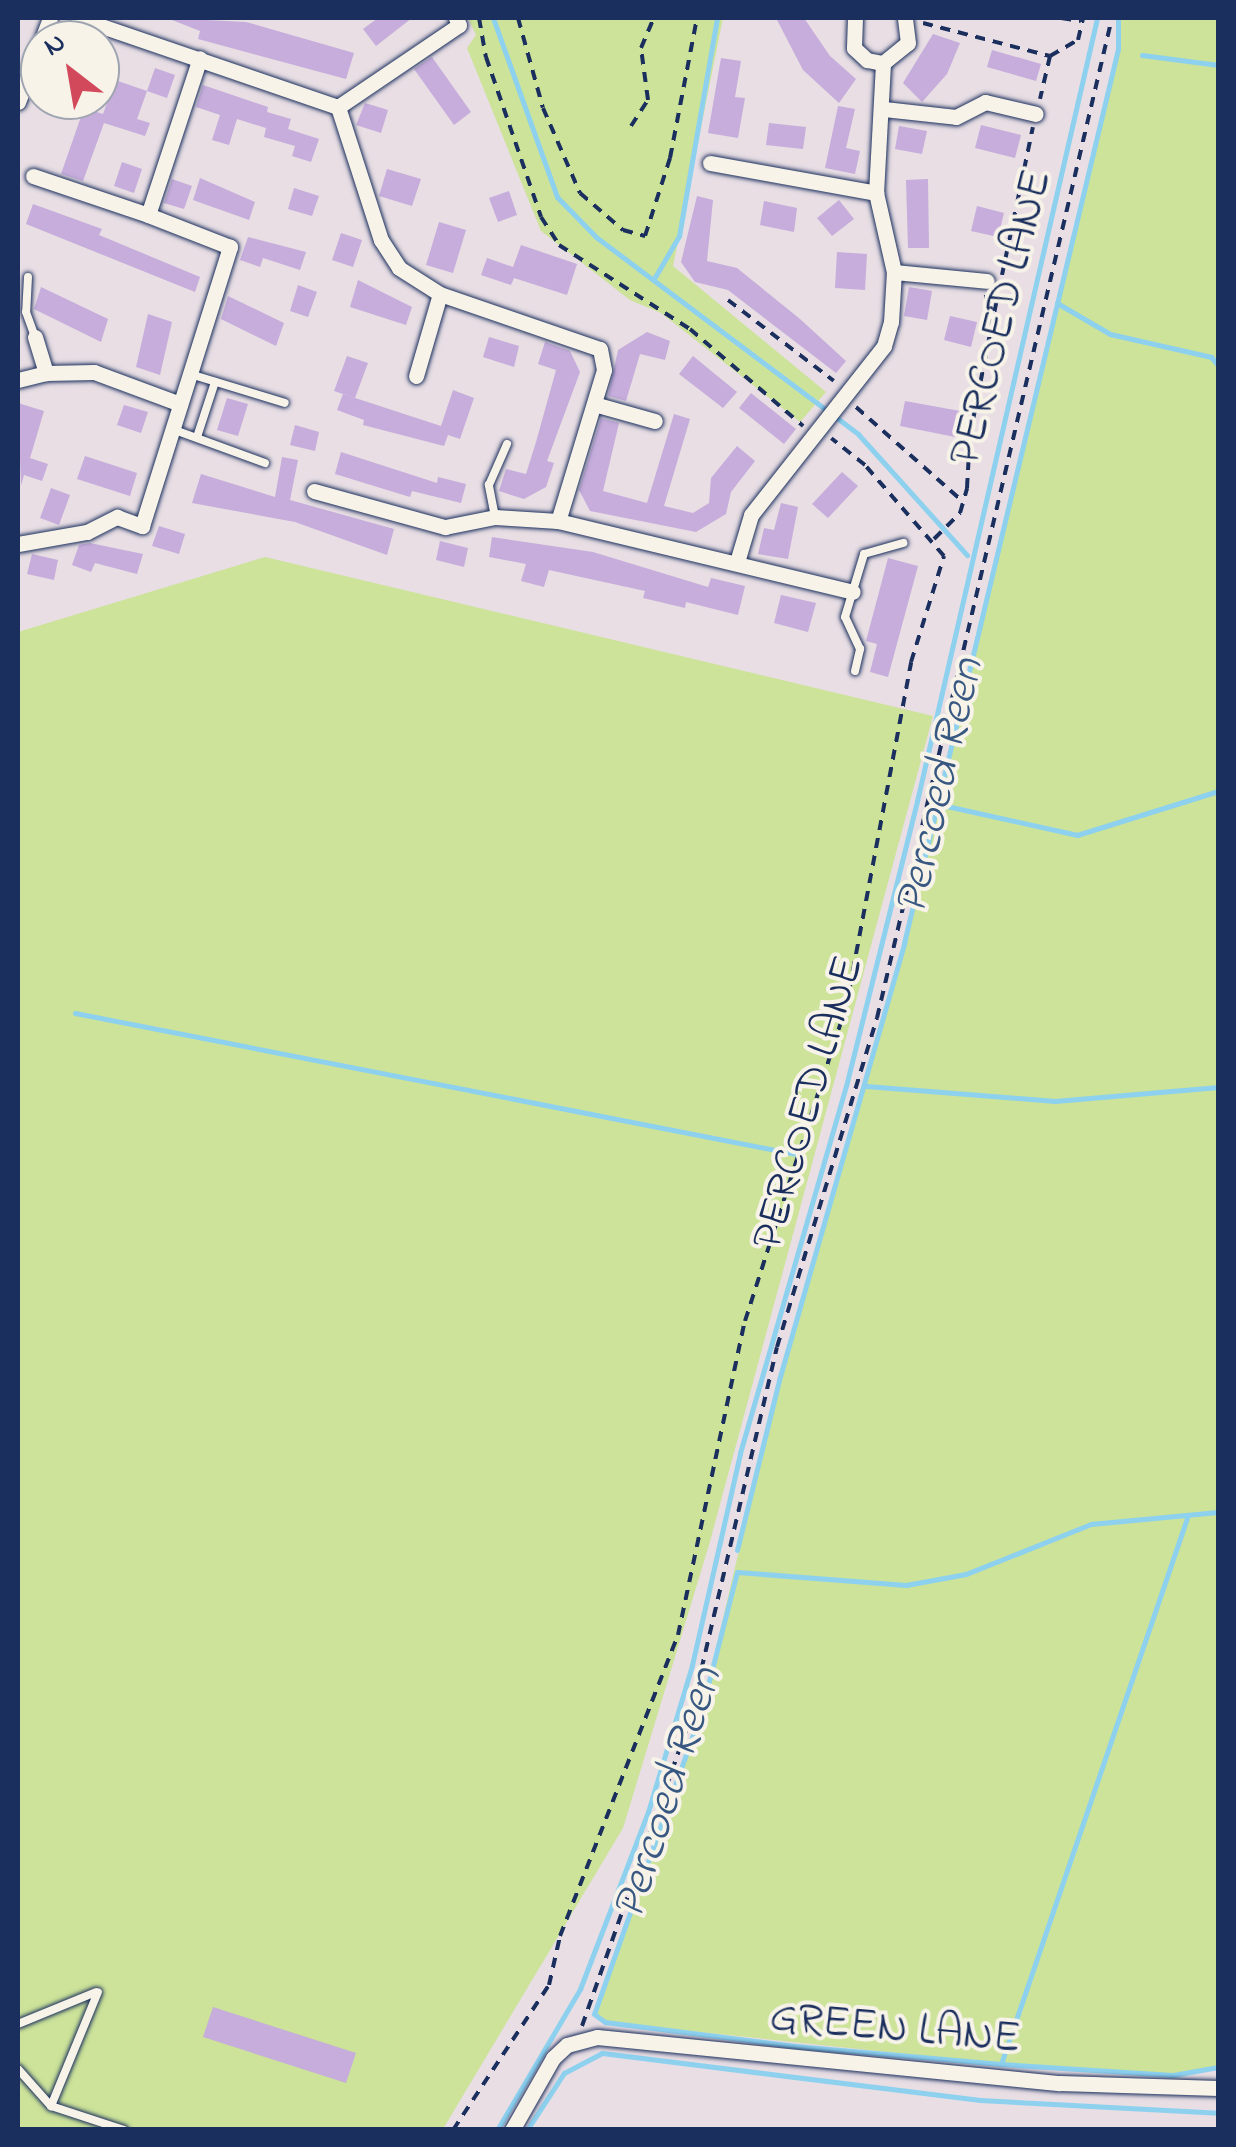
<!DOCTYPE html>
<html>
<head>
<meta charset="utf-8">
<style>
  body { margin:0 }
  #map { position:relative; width:1236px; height:2147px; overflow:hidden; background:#e8dee4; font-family:"Indie Flower",sans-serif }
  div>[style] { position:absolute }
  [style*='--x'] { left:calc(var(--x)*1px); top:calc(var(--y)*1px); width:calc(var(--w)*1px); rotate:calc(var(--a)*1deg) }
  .green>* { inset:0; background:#cce399 }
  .stream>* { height:5px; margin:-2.5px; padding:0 2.5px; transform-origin:2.5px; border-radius:2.5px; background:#8dd1ef }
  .building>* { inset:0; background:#c6addb }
  .path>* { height:4px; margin-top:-2px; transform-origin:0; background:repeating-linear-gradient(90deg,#1b2f5e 0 10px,transparent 0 18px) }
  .roads { filter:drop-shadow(0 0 2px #1b2f5e) drop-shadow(0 0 2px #1b2f5e) }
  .service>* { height:8px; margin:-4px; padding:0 4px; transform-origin:4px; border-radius:4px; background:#f7f3e8 }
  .minor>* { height:15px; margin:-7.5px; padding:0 7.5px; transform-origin:7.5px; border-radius:7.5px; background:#f7f3e8 }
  span { translate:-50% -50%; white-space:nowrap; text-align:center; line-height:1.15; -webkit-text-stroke:8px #f7f3e8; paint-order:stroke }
  .street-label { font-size:45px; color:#1b2f5e }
  .water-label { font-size:48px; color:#385882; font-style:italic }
  .frame { position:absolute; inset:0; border:20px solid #1b2f5e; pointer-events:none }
  .north { position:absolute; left:20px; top:20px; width:100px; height:100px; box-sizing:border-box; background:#f7f3e8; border:2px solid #9fa5b1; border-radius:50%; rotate:329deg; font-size:28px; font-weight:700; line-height:40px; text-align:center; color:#1b2f5e }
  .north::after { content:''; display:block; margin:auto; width:35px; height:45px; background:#d1495b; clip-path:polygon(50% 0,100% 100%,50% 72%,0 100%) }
</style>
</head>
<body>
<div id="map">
  <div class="green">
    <div style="clip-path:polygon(468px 18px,723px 18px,673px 266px,826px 392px,800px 422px,661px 313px,630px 300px,541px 231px,467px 48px,476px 35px)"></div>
    <div style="clip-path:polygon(1118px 18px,1218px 18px,1218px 2067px,1173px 2075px,1001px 2064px,605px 2022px,594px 2014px,701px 1712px,779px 1380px,904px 943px,1118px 49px)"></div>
    <div style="clip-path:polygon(265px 557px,933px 716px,709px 1545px,623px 1828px,443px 2129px,18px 2130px,18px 632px)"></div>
  </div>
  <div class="stream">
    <div style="--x:493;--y:18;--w:190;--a:70.3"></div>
    <div style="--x:557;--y:197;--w:56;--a:45.7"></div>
    <div style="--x:596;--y:237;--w:328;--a:36.9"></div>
    <div style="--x:858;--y:434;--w:163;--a:48"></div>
    <div style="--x:1142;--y:55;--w:77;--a:7.5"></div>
    <div style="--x:655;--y:277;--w:48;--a:-59.7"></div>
    <div style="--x:679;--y:236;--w:221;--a:-80.1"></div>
    <div style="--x:1057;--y:303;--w:61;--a:30.3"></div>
    <div style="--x:1110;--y:334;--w:104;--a:12.8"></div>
    <div style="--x:1211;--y:357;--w:11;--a:49"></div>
    <div style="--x:933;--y:803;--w:148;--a:12.5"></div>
    <div style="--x:1077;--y:835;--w:148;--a:-17.3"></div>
    <div style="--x:75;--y:1013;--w:735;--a:11.07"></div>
    <div style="--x:866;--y:1086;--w:190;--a:4.5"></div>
    <div style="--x:1055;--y:1101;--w:164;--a:-4.9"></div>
    <div style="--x:1218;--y:1512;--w:128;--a:174.6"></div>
    <div style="--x:1091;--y:1524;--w:135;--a:158.2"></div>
    <div style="--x:966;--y:1574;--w:61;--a:169.6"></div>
    <div style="--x:906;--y:1585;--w:169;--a:-175.6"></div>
    <div style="--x:737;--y:1572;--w:145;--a:104.4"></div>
    <div style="--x:701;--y:1712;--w:320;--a:109.5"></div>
    <div style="--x:594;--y:2014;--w:14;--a:36"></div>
    <div style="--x:605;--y:2022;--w:192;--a:7.2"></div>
    <div style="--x:795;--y:2046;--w:207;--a:5"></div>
    <div style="--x:1001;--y:2064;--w:172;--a:3.7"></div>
    <div style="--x:1173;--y:2075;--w:46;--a:-10.1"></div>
    <div style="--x:737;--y:1550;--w:175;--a:-76.1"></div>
    <div style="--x:779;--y:1380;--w:455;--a:-74"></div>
    <div style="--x:904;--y:943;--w:919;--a:-76.54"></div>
    <div style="--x:1118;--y:49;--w:31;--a:-90"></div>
    <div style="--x:1001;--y:2064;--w:577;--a:-71.19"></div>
    <div style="--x:497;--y:2130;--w:164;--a:-59.5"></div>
    <div style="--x:580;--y:1989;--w:190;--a:-69"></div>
    <div style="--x:648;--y:1812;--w:153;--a:-73.3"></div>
    <div style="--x:692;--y:1665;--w:217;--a:-77.2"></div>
    <div style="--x:740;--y:1453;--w:386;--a:-73.9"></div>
    <div style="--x:847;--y:1082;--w:290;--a:-76"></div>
    <div style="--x:917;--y:801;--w:803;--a:-77.05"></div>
    <div style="--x:527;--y:2130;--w:68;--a:-57"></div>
    <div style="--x:564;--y:2073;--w:43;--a:-27.8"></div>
    <div style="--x:602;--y:2053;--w:381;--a:7.1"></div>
    <div style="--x:980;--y:2100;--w:238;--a:3.1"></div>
  </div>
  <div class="building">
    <div style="clip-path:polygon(167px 18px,246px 22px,354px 53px,346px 79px,198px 39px,200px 31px)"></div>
    <div style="clip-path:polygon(378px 18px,412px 18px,376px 46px,363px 29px)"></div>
    <div style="clip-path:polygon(776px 18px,804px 18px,830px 56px,856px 79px,839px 103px,803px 70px)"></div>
    <div style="clip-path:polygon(933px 34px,960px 43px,947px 74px,922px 102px,903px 83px)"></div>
    <div style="clip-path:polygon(992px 50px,1041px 64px,1036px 81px,987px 67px)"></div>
    <div style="clip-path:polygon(432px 57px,471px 112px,454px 125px,414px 69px)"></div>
    <div style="clip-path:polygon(721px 58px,741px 61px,735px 97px,745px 98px,738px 138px,708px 133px)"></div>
    <div style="clip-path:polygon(155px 68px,175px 75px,167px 98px,147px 91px)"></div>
    <div style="clip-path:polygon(115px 80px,147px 91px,137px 119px,150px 123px,145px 136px,104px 123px,83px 181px,61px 174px,84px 108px,103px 114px)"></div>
    <div style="clip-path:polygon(203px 85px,268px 107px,267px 112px,291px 119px,288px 129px,319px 139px,311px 162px,292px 156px,295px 146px,264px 137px,266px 128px,237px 119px,229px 145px,212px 140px,220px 115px,196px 107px)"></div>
    <div style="clip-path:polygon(365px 103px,388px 110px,381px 133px,356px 125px)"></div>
    <div style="clip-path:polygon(838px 106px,855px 109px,846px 148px,860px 151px,855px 174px,825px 168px)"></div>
    <div style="clip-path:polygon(769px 123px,806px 127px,803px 149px,766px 145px)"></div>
    <div style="clip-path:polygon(981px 125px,1021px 135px,1015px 158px,975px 148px)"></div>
    <div style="clip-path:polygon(899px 126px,927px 131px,922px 154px,895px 149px)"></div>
    <div style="clip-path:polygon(122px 162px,142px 169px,134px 193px,114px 186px)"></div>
    <div style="clip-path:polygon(387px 169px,421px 179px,412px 206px,379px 196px)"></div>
    <div style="clip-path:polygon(200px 178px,255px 202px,249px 220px,193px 200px)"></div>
    <div style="clip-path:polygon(172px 179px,192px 186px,184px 209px,164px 203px)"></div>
    <div style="clip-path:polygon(928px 179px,929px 248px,908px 248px,906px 180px)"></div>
    <div style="clip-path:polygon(294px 188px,319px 196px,312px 216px,288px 209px)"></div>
    <div style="clip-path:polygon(509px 191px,517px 215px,498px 222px,489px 198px)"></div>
    <div style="clip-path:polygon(697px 196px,713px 200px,707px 261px,737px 268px,800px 319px,846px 361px,836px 373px,728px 290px,695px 282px,681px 262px)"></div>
    <div style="clip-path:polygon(839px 200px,854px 219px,832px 236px,817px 218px)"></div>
    <div style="clip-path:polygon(764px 201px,797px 208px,794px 232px,760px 225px)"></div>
    <div style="clip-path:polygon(33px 204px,102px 229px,99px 235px,200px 277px,195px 292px,26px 224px)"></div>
    <div style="clip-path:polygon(977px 206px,1004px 213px,998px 237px,971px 231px)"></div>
    <div style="clip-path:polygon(439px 222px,466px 230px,453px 273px,426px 265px)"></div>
    <div style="clip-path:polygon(341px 233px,362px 240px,353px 267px,332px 260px)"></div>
    <div style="clip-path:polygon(248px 237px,306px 252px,300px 270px,263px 258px,260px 267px,240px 260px)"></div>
    <div style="clip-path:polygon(521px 245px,577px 264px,567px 295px,514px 278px,511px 285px,481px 275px,487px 258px,513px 267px)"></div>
    <div style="clip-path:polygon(837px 252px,867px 254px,865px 290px,835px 288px)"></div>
    <div style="clip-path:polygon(358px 280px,412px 307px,406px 325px,350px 307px)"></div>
    <div style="clip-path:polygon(298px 285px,317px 292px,308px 317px,290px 311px)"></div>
    <div style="clip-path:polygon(41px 287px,108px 319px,101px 342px,34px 309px)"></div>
    <div style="clip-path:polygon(909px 287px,932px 291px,927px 320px,904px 316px)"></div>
    <div style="clip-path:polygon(228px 296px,284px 323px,276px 346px,221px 319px)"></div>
    <div style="clip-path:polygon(148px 314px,172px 322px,160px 375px,136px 367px)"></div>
    <div style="clip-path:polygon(950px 316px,977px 322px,971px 347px,944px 340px)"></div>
    <div style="clip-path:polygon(647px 332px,670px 341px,665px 360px,640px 354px,626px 401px,608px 396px,618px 350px)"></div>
    <div style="clip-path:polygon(489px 337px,519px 346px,514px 367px,483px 357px)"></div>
    <div style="clip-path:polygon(545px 342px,570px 351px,580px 372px,547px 461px,554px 463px,546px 487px,524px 499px,499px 491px,506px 469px,526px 474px,536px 442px,556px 370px,538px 364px)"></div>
    <div style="clip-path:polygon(347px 356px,368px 363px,355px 398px,334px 391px)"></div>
    <div style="clip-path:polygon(693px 356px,737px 392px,723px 408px,679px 374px)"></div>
    <div style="clip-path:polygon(453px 390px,474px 398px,460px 439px,448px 435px,444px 446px,363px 425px,364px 420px,337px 410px,343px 394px,441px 426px)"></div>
    <div style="clip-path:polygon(751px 393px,796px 429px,784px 444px,739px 408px)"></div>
    <div style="clip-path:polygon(227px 398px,248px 404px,238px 436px,217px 430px)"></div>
    <div style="clip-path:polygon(905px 401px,960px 411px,955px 437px,900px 426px)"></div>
    <div style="clip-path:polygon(18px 403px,44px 411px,30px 458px,48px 464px,42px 481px,24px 475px,21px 486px)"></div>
    <div style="clip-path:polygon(124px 405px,148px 412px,141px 433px,117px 425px)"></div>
    <div style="clip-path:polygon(674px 414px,690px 419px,664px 506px,693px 513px,709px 503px,711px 478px,737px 446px,755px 461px,731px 492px,726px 514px,696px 532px,590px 511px,579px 490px,601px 418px,619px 423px,603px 491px,647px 503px)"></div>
    <div style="clip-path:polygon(295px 425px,319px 432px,315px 451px,290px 445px)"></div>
    <div style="clip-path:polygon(341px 452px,437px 483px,438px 477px,466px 484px,461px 503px,412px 491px,410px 497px,335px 474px)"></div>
    <div style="clip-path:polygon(85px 456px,137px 473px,130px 496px,77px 479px)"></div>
    <div style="clip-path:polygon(282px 457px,298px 460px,290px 500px,394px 529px,387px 555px,295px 522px,192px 503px,201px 474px,275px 497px)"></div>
    <div style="clip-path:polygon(842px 472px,858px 486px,828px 518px,812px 504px)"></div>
    <div style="clip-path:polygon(51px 488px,70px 495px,59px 525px,40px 518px)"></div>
    <div style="clip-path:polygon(781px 503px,798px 507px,788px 559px,758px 554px,764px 528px,774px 530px)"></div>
    <div style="clip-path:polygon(159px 526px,185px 534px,179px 554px,152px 546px)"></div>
    <div style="clip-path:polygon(492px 537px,593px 552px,708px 587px,711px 578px,745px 586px,738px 615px,686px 602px,685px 608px,643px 598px,645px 591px,549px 570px,544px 587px,521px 581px,526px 564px,489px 557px)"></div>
    <div style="clip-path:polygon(440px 541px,468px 548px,464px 567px,436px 560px)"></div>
    <div style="clip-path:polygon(90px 543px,143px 554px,137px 574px,95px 563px,91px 572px,72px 565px,79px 545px)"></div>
    <div style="clip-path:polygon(32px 554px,58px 560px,54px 580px,27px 574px)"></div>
    <div style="clip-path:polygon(888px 558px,918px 566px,888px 677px,870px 672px,877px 644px,866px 641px)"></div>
    <div style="clip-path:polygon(781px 595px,816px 603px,808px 632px,774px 623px)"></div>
    <div style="clip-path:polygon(213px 2007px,356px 2053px,346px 2083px,203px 2037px)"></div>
  </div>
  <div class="path">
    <div style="--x:479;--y:18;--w:40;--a:80"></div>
    <div style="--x:486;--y:57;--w:169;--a:71"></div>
    <div style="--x:541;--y:217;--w:33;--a:57"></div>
    <div style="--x:559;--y:245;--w:156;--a:32.7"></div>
    <div style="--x:690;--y:329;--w:149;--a:40.6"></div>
    <div style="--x:518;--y:18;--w:93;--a:74.5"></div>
    <div style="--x:543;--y:108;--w:93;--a:66.5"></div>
    <div style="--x:580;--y:193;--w:57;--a:40.7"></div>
    <div style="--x:623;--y:230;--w:23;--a:15"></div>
    <div style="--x:645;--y:236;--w:82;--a:-72.2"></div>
    <div style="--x:670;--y:158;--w:143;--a:-79.1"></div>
    <div style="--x:1061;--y:18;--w:20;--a:9"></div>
    <div style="--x:923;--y:23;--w:131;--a:14.6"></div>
    <div style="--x:1050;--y:56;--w:44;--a:103.1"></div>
    <div style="--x:1050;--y:56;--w:32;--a:-30"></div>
    <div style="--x:1078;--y:40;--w:23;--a:-77"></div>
    <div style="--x:631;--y:126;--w:31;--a:-57"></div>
    <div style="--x:648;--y:100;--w:52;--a:-97.7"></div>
    <div style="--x:641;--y:48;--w:33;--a:-67"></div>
    <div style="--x:1002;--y:275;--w:151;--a:-78.2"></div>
    <div style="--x:986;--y:295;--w:10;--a:90"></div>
    <div style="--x:986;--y:305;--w:10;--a:29"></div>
    <div style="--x:728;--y:300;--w:133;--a:37.4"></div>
    <div style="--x:856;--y:407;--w:140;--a:41.5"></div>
    <div style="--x:934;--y:539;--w:37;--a:-45"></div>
    <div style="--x:960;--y:513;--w:26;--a:-74"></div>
    <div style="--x:967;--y:488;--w:53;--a:-86.8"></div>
    <div style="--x:970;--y:435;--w:144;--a:-78.8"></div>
    <div style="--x:582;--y:2026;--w:322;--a:-70.6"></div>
    <div style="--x:689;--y:1722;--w:385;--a:-76.8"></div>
    <div style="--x:777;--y:1347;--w:344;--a:-73.1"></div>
    <div style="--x:877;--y:1018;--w:1027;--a:-76.78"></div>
    <div style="--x:453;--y:2130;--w:174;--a:-56.5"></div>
    <div style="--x:549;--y:1985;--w:50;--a:-77.3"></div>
    <div style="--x:560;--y:1936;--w:323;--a:-68.6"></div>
    <div style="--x:678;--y:1635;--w:321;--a:-78"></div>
    <div style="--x:745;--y:1321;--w:330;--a:-72.2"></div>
    <div style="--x:846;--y:1007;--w:351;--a:-79.3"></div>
    <div style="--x:911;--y:662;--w:111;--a:-72.7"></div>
    <div style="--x:944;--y:556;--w:121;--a:-131"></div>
    <div style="--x:865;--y:465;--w:43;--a:-141.5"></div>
  </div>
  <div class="roads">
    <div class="service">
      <div style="--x:28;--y:277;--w:35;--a:93"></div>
      <div style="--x:26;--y:312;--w:27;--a:70"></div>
      <div style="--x:190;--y:374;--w:99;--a:17"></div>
      <div style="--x:172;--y:429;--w:99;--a:20.1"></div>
      <div style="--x:197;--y:437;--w:58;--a:-71.9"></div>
      <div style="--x:495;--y:517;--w:33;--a:-101"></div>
      <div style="--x:489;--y:485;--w:45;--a:-66.3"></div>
      <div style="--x:855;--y:671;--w:23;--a:-77"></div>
      <div style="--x:860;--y:649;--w:35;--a:-115"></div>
      <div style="--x:845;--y:617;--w:66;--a:-73.2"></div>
      <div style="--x:864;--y:554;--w:41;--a:-15.8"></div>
      <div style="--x:18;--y:2024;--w:84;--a:-22.3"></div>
      <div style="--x:18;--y:2069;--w:50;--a:48.3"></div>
      <div style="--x:51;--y:2106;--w:77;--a:18.2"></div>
      <div style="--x:51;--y:2106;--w:123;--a:-67.6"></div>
    </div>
    <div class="minor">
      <div style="--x:78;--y:18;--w:275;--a:18.9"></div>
      <div style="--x:338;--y:107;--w:140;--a:72.1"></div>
      <div style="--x:381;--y:240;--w:33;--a:57"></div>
      <div style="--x:399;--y:268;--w:49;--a:32.4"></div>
      <div style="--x:440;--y:294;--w:169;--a:19"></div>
      <div style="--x:600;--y:349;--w:21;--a:79"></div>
      <div style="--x:604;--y:370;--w:158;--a:106.9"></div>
      <div style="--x:855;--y:18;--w:30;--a:92"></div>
      <div style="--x:854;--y:48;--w:18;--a:43"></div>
      <div style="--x:867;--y:60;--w:16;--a:11"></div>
      <div style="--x:883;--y:63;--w:32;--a:-39"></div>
      <div style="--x:908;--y:43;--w:25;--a:-97"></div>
      <div style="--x:18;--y:102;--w:90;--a:-69.1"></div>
      <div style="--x:338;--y:107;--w:146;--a:-34.1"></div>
      <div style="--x:459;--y:25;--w:8;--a:-113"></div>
      <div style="--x:884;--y:109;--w:72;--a:6.3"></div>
      <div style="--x:956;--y:117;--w:33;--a:-27"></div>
      <div style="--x:985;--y:102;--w:52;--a:13.2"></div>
      <div style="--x:710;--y:163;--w:169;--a:10.2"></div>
      <div style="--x:33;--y:176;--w:121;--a:18.7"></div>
      <div style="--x:894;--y:272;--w:93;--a:5.5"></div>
      <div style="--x:35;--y:337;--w:38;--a:73"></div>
      <div style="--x:46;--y:373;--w:48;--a:-1.2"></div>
      <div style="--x:94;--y:372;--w:92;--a:20.4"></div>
      <div style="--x:416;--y:376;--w:85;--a:-73.7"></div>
      <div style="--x:18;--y:380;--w:29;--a:-14"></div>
      <div style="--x:594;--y:404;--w:63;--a:15.6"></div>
      <div style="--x:314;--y:491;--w:136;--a:15.4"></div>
      <div style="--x:445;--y:527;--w:51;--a:-11.3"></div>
      <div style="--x:495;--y:517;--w:63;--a:3.6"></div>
      <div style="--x:558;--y:521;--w:303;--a:13.5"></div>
      <div style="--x:18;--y:544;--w:70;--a:-9.9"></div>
      <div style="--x:87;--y:532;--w:34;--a:-27"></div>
      <div style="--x:117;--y:517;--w:27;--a:20"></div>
      <div style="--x:142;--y:526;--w:293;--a:-72.5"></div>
      <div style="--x:230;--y:247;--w:88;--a:-158.7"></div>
      <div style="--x:148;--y:215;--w:165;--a:-71.7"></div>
      <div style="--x:737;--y:562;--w:49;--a:-73.4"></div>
      <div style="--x:751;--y:515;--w:215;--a:-51.8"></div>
      <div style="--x:884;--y:346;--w:25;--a:-74"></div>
      <div style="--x:891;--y:322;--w:50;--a:-86.6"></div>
      <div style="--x:894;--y:272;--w:81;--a:-102.8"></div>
      <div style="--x:876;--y:193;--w:130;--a:-86.9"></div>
      <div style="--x:512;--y:2130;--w:83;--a:-60.3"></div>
      <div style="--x:553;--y:2058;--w:19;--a:-43"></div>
      <div style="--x:567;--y:2045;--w:31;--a:-15"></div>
      <div style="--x:597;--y:2037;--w:465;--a:5.7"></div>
      <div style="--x:1060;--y:2083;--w:158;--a:1.8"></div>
    </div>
  </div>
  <div class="street-label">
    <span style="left:1003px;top:318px;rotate:-76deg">PERCOED LANE</span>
    <span style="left:810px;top:1103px;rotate:-74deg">PERCOED LANE</span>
    <span style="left:895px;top:2030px;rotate:5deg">GREEN LANE</span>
  </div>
  <div class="water-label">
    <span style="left:941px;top:787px;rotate:-77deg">Percoed Reen</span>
    <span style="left:669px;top:1794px;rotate:-72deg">Percoed Reen</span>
  </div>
  <div class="frame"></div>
  <div class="north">N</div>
</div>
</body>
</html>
